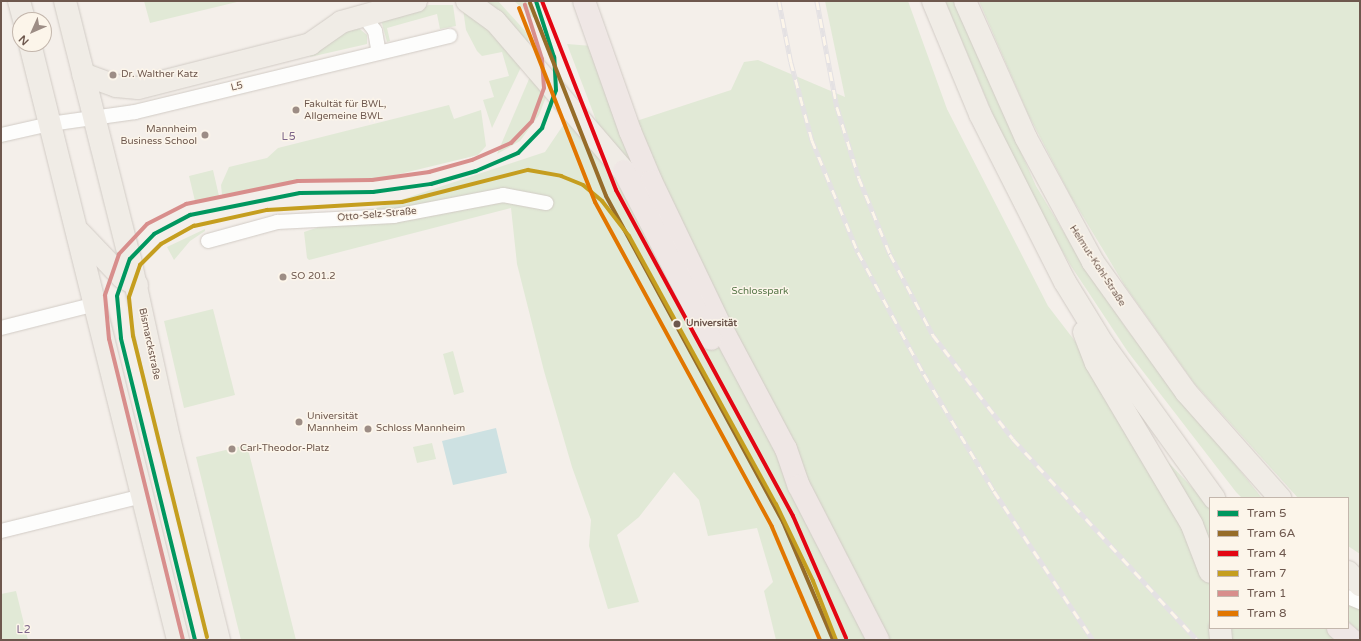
<!DOCTYPE html>
<html>
<head>
<meta charset="utf-8">
<style>
  body { margin:0 }
  #map { position:relative; width:1361px; height:641px; overflow:hidden; background:#f4efea; font-family:"Varela Round",sans-serif }
  div>[style] { position:absolute }
  [style*='--x'] { left:calc(var(--x)*1px); top:calc(var(--y)*1px); width:calc(var(--w)*1px); rotate:calc(var(--a)*1deg) }
  .green>* { inset:0; background:#e1e9d6 }
  .water>* { inset:0; background:#cde1e2 }
  .roads { filter:drop-shadow(0 0 1px #d1cbc5) drop-shadow(0 0 1px #d1cbc5) }
  .street>* { height:14px; margin:-7px; padding:0 7px; transform-origin:7px; border-radius:7px; background:#fdfdfc }
  .primary>* { height:22px; margin:-11px; padding:0 11px; transform-origin:11px; border-radius:11px; background:#f0ece6 }
  .highway>* { height:22px; margin:-11px; padding:0 11px; transform-origin:11px; border-radius:11px; background:#efe7e5 }
  .rail>* { height:4.5px; margin-top:-2.25px; transform-origin:0; background:repeating-linear-gradient(90deg,#fcf5ea 0 9px,#e4e1e3 0 18px); box-sizing:border-box; border-block:1px solid #e4e1e3 }
  .tram-1>* { height:4px; margin:-2px; padding:0 2px; transform-origin:2px; border-radius:2px; background:#00975f }
  .tram-2>* { height:4px; margin:-2px; padding:0 2px; transform-origin:2px; border-radius:2px; background:#966c29 }
  .tram-3>* { height:4px; margin:-2px; padding:0 2px; transform-origin:2px; border-radius:2px; background:#e30613 }
  .tram-4>* { height:4px; margin:-2px; padding:0 2px; transform-origin:2px; border-radius:2px; background:#c59e1f }
  .tram-5>* { height:4px; margin:-2px; padding:0 2px; transform-origin:2px; border-radius:2px; background:#d88e8c }
  .tram-6>* { height:4px; margin:-2px; padding:0 2px; transform-origin:2px; border-radius:2px; background:#e17600 }
  .dots>* { width:11px; height:11px; translate:-50% -50%; box-sizing:border-box; border:2px solid #fcf5ea; border-radius:50% }
  span { translate:-50% -50%; white-space:nowrap; text-align:center; line-height:1.15; -webkit-text-stroke:3px #fcf5ea; paint-order:stroke }
  .poi-label { font-size:10px; color:#6e584e }
  .left { translate:0 -50%; text-align:left }
  .right { translate:-100% -50%; text-align:right }
  .street-label { font-size:10px; color:#6e584e }
  .park-label { font-size:10px; color:#58784a }
  .stop-label { font-size:10px; color:#6e584e; font-weight:700 }
  .neighbourhood-label { font-size:11px; color:#7d668a; letter-spacing:1px }
  .frame { position:absolute; inset:0; border:2px solid #6e584e; pointer-events:none }
  .legend { position:absolute; left:1209px; top:497px; width:140px; height:132px; box-sizing:border-box; background:#fcf5ea; border:1px solid #c3b6ac; margin:0; padding:5px 7px; list-style:none; font-size:12px; color:#6e584e }
  .legend li { display:flex; align-items:center; gap:8px; height:20px }
  .legend b { width:20px; border:1px solid #c3b6ac }
  .north { position:absolute; left:12px; top:12px; width:40px; height:40px; box-sizing:border-box; background:#fcf5ea; border:1px solid #c3b6ac; border-radius:50%; rotate:225deg; font-size:11px; font-weight:700; line-height:16px; text-align:center; color:#6e584e }
  .north::after { content:''; display:block; margin:auto; width:14px; height:18px; background:#9d8d85; clip-path:polygon(50% 0,100% 100%,50% 72%,0 100%) }
</style>
</head>
<body>
<div id="map">
  <div class="green">
    <div style="clip-path:polygon(144px 1px,241px 1px,150px 23px)"></div>
    <div style="clip-path:polygon(483px 1px,498px 1px,527px 33px,530px 51px)"></div>
    <div style="clip-path:polygon(514px 1px,531px 1px,536px 14px,533px 18px)"></div>
    <div style="clip-path:polygon(825px 1px,908px 1px,947px 109px,1048px 306px,1168px 462px,1210px 506px,1210px 628px,1329px 628px,1341px 640px,776px 640px,764px 591px,773px 582px,757px 528px,708px 536px,699px 500px,674px 472px,639px 517px,617px 535px,639px 602px,608px 609px,589px 546px,591px 520px,572px 467px,544px 371px,517px 264px,511px 208px,309px 260px,307px 258px,304px 232px,545px 152px,570px 115px,601px 133px,567px 44px,592px 46px,621px 126px,731px 90px,744px 62px,758px 60px,845px 97px)"></div>
    <div style="clip-path:polygon(945px 1px,954px 1px,1036px 186px,1080px 259px,1128px 331px,1262px 498px,1242px 498px,1236px 492px,1128px 352px,1071px 266px,1019px 176px)"></div>
    <div style="clip-path:polygon(979px 1px,1360px 1px,1360px 554px,1348px 546px,1348px 498px,1298px 498px,1194px 383px,1125px 286px,1070px 195px,1028px 114px)"></div>
    <div style="clip-path:polygon(429px 5px,453px 5px,456px 26px,440px 29px,437px 14px,387px 28px,390px 41px,387px 42px,380px 16px)"></div>
    <div style="clip-path:polygon(463px 9px,476px 18px,523px 63px,492px 128px,483px 100px,494px 97px,489px 81px,509px 76px,502px 52px,482px 56px,477px 51px,466px 30px)"></div>
    <div style="clip-path:polygon(355px 25px,367px 35px,367px 44px,310px 57px,310px 53px)"></div>
    <div style="clip-path:polygon(532px 72px,548px 92px,539px 115px,520px 141px,497px 154px)"></div>
    <div style="clip-path:polygon(449px 105px,454px 119px,481px 110px,486px 146px,478px 155px,383px 178px,297px 180px,222px 195px,221px 185px,229px 167px,267px 158px,278px 148px)"></div>
    <div style="clip-path:polygon(213px 170px,219px 196px,195px 201px,189px 176px)"></div>
    <div style="clip-path:polygon(205px 229px,205px 231px,190px 241px,174px 260px,167px 247px)"></div>
    <div style="clip-path:polygon(213px 309px,235px 395px,184px 408px,164px 321px)"></div>
    <div style="clip-path:polygon(453px 351px,464px 392px,454px 395px,443px 354px)"></div>
    <div style="clip-path:polygon(432px 443px,436px 459px,417px 463px,413px 447px)"></div>
    <div style="clip-path:polygon(247px 445px,296px 640px,241px 640px,196px 457px)"></div>
    <div style="clip-path:polygon(16px 591px,28px 640px,1px 640px,1px 594px)"></div>
    <div style="clip-path:polygon(1348px 603px,1360px 609px,1360px 632px,1348px 621px)"></div>
  </div>
  <div class="water">
    <div style="clip-path:polygon(496px 428px,507px 473px,453px 485px,442px 441px)"></div>
  </div>
  <div class="roads">
    <div class="street">
      <div style="--x:363;--y:15;--w:20;--a:53"></div>
      <div style="--x:375;--y:31;--w:22;--a:80"></div>
      <div style="--x:1;--y:135;--w:50;--a:-12.7"></div>
      <div style="--x:50;--y:124;--w:86;--a:-8"></div>
      <div style="--x:135;--y:112;--w:324;--a:-13.6"></div>
      <div style="--x:208;--y:241;--w:72;--a:-15.4"></div>
      <div style="--x:277;--y:222;--w:117;--a:-2.9"></div>
      <div style="--x:394;--y:216;--w:111;--a:-10.9"></div>
      <div style="--x:503;--y:195;--w:44;--a:10.5"></div>
      <div style="--x:1;--y:328;--w:98;--a:-14.2"></div>
      <div style="--x:1;--y:531;--w:145;--a:-13.9"></div>
      <div style="--x:1348;--y:597;--w:13;--a:23"></div>
    </div>
    <div class="primary">
      <div style="--x:19;--y:1;--w:20;--a:75"></div>
      <div style="--x:65;--y:1;--w:266;--a:75.9"></div>
      <div style="--x:130;--y:259;--w:183;--a:77.7"></div>
      <div style="--x:169;--y:438;--w:208;--a:76.1"></div>
      <div style="--x:467;--y:1;--w:34;--a:36"></div>
      <div style="--x:495;--y:21;--w:198;--a:49.3"></div>
      <div style="--x:933;--y:1;--w:122;--a:67.4"></div>
      <div style="--x:980;--y:114;--w:188;--a:63.2"></div>
      <div style="--x:1065;--y:282;--w:73;--a:58.5"></div>
      <div style="--x:1103;--y:344;--w:190;--a:54.2"></div>
      <div style="--x:965;--y:1;--w:150;--a:66"></div>
      <div style="--x:1026;--y:138;--w:141;--a:61.6"></div>
      <div style="--x:1093;--y:262;--w:160;--a:54.4"></div>
      <div style="--x:1186;--y:392;--w:142;--a:48.4"></div>
      <div style="--x:30;--y:44;--w:614;--a:76.05"></div>
      <div style="--x:83;--y:74;--w:35;--a:20"></div>
      <div style="--x:116;--y:86;--w:22;--a:5"></div>
      <div style="--x:138;--y:88;--w:178;--a:-14.3"></div>
      <div style="--x:310;--y:44;--w:38;--a:-35"></div>
      <div style="--x:341;--y:22;--w:78;--a:-15.6"></div>
      <div style="--x:80;--y:233;--w:61;--a:46.3"></div>
      <div style="--x:122;--y:277;--w:17;--a:28"></div>
      <div style="--x:1084;--y:332;--w:33;--a:69"></div>
      <div style="--x:1096;--y:363;--w:188;--a:59.3"></div>
      <div style="--x:1192;--y:525;--w:50;--a:69"></div>
      <div style="--x:1348;--y:572;--w:18;--a:47"></div>
      <div style="--x:1220;--y:628;--w:12;--a:85"></div>
    </div>
    <div class="highway">
      <div style="--x:584;--y:1;--w:138;--a:70.5"></div>
      <div style="--x:630;--y:131;--w:54;--a:67.2"></div>
      <div style="--x:651;--y:181;--w:162;--a:64.4"></div>
      <div style="--x:721;--y:327;--w:138;--a:62"></div>
      <div style="--x:786;--y:449;--w:39;--a:71"></div>
      <div style="--x:799;--y:486;--w:173;--a:62.8"></div>
      <div style="--x:624;--y:171;--w:189;--a:62.6"></div>
      <div style="--x:1338;--y:628;--w:18;--a:41"></div>
    </div>
  </div>
  <div class="rail">
    <div style="--x:779;--y:1;--w:62;--a:78.9"></div>
    <div style="--x:791;--y:62;--w:81;--a:74.9"></div>
    <div style="--x:812;--y:140;--w:121;--a:67.7"></div>
    <div style="--x:858;--y:252;--w:139;--a:61.6"></div>
    <div style="--x:924;--y:374;--w:136;--a:59.1"></div>
    <div style="--x:994;--y:491;--w:179;--a:56.4"></div>
    <div style="--x:817;--y:1;--w:108;--a:79.3"></div>
    <div style="--x:837;--y:107;--w:74;--a:72.8"></div>
    <div style="--x:859;--y:178;--w:82;--a:67.8"></div>
    <div style="--x:890;--y:254;--w:92;--a:62"></div>
    <div style="--x:933;--y:335;--w:131;--a:52.4"></div>
    <div style="--x:1013;--y:439;--w:273;--a:47.5"></div>
  </div>
  <div class="tram-1">
    <div style="--x:195;--y:640;--w:311;--a:-103.8"></div>
    <div style="--x:121;--y:338;--w:42;--a:-95.4"></div>
    <div style="--x:117;--y:296;--w:39;--a:-71"></div>
    <div style="--x:130;--y:259;--w:35;--a:-46"></div>
    <div style="--x:154;--y:234;--w:41;--a:-27.8"></div>
    <div style="--x:190;--y:215;--w:112;--a:-11.3"></div>
    <div style="--x:300;--y:193;--w:73;--a:-0.8"></div>
    <div style="--x:373;--y:192;--w:59;--a:-7.9"></div>
    <div style="--x:431;--y:184;--w:47;--a:-16.1"></div>
    <div style="--x:476;--y:171;--w:46;--a:-23.2"></div>
    <div style="--x:518;--y:153;--w:35;--a:-46"></div>
    <div style="--x:542;--y:128;--w:40;--a:-69.8"></div>
    <div style="--x:556;--y:90;--w:33;--a:-93"></div>
    <div style="--x:554;--y:57;--w:59;--a:-107.8"></div>
  </div>
  <div class="tram-2">
    <div style="--x:530;--y:3;--w:207;--a:68.5"></div>
    <div style="--x:606;--y:196;--w:371;--a:61.5"></div>
    <div style="--x:783;--y:522;--w:128;--a:67"></div>
  </div>
  <div class="tram-3">
    <div style="--x:542;--y:1;--w:203;--a:68.6"></div>
    <div style="--x:616;--y:190;--w:371;--a:61.5"></div>
    <div style="--x:793;--y:516;--w:133;--a:66.5"></div>
  </div>
  <div class="tram-4">
    <div style="--x:207;--y:637;--w:310;--a:-103.8"></div>
    <div style="--x:133;--y:336;--w:39;--a:-96"></div>
    <div style="--x:129;--y:297;--w:34;--a:-71"></div>
    <div style="--x:140;--y:265;--w:30;--a:-45"></div>
    <div style="--x:161;--y:244;--w:38;--a:-29"></div>
    <div style="--x:194;--y:226;--w:75;--a:-12.4"></div>
    <div style="--x:267;--y:210;--w:135;--a:-3.4"></div>
    <div style="--x:402;--y:202;--w:130;--a:-14.3"></div>
    <div style="--x:528;--y:170;--w:34;--a:10"></div>
    <div style="--x:561;--y:176;--w:24;--a:22"></div>
    <div style="--x:583;--y:185;--w:25;--a:40"></div>
    <div style="--x:602;--y:201;--w:44;--a:52.4"></div>
    <div style="--x:629;--y:236;--w:306;--a:61.3"></div>
    <div style="--x:776;--y:504;--w:85;--a:64.3"></div>
    <div style="--x:813;--y:581;--w:63;--a:68.7"></div>
  </div>
  <div class="tram-5">
    <div style="--x:183;--y:640;--w:310;--a:-103.8"></div>
    <div style="--x:109;--y:339;--w:44;--a:-95.2"></div>
    <div style="--x:105;--y:295;--w:43;--a:-71.1"></div>
    <div style="--x:119;--y:254;--w:41;--a:-47"></div>
    <div style="--x:147;--y:224;--w:44;--a:-27.1"></div>
    <div style="--x:186;--y:204;--w:114;--a:-11.6"></div>
    <div style="--x:298;--y:181;--w:74;--a:-0.8"></div>
    <div style="--x:372;--y:180;--w:58;--a:-8"></div>
    <div style="--x:429;--y:172;--w:45;--a:-15.6"></div>
    <div style="--x:472;--y:160;--w:43;--a:-23.6"></div>
    <div style="--x:511;--y:143;--w:30;--a:-46"></div>
    <div style="--x:532;--y:121;--w:35;--a:-70"></div>
    <div style="--x:544;--y:88;--w:29;--a:-94"></div>
    <div style="--x:542;--y:59;--w:57;--a:-107.5"></div>
  </div>
  <div class="tram-6">
    <div style="--x:519;--y:8;--w:208;--a:68.6"></div>
    <div style="--x:595;--y:202;--w:370;--a:61.4"></div>
    <div style="--x:772;--y:527;--w:123;--a:67"></div>
  </div>
  <div class="dots">
    <div style="left:113px;top:75px;background:#9d8d85"></div>
    <div style="left:296px;top:110px;background:#9d8d85"></div>
    <div style="left:205px;top:135px;background:#9d8d85"></div>
    <div style="left:283px;top:277px;background:#9d8d85"></div>
    <div style="left:677px;top:324px;background:#6e584e"></div>
    <div style="left:299px;top:422px;background:#9d8d85"></div>
    <div style="left:368px;top:429px;background:#9d8d85"></div>
    <div style="left:232px;top:449px;background:#9d8d85"></div>
  </div>
  <div class="poi-label">
    <span class="left" style="left:121px;top:75px">Dr. Walther Katz</span>
    <span class="left" style="left:304px;top:110px">Fakultät für BWL,<br>Allgemeine BWL</span>
    <span class="right" style="left:197px;top:135px">Mannheim<br>Business School</span>
    <span class="left" style="left:291px;top:277px">SO 201.2</span>
    <span class="left" style="left:307px;top:422px">Universität<br>Mannheim</span>
    <span class="left" style="left:376px;top:429px">Schloss Mannheim</span>
    <span class="left" style="left:240px;top:449px">Carl-Theodor-Platz</span>
  </div>
  <div class="street-label">
    <span style="left:237px;top:87px;rotate:-14deg">L5</span>
    <span style="left:377px;top:215px;rotate:-5deg">Otto-Selz-Straße</span>
    <span style="left:1097px;top:266px;rotate:57deg">Helmut-Kohl-Straße</span>
    <span style="left:149px;top:344px;rotate:78deg">Bismarckstraße</span>
  </div>
  <div class="park-label">
    <span style="left:760px;top:292px">Schlosspark</span>
  </div>
  <div class="stop-label">
    <span class="left" style="left:686px;top:324px">Universität</span>
  </div>
  <div class="neighbourhood-label">
    <span style="left:289px;top:137px">L5</span>
    <span style="left:24px;top:630px">L2</span>
  </div>
  <div class="frame"></div>
  <ul class="legend">
  <li><b style="height:5px;background:#00975f"></b>Tram 5</li>
  <li><b style="height:5px;background:#966c29"></b>Tram 6A</li>
  <li><b style="height:5px;background:#e30613"></b>Tram 4</li>
  <li><b style="height:5px;background:#c59e1f"></b>Tram 7</li>
  <li><b style="height:5px;background:#d88e8c"></b>Tram 1</li>
  <li><b style="height:5px;background:#e17600"></b>Tram 8</li>
  </ul>
  <div class="north">N</div>
</div>
</body>
</html>
